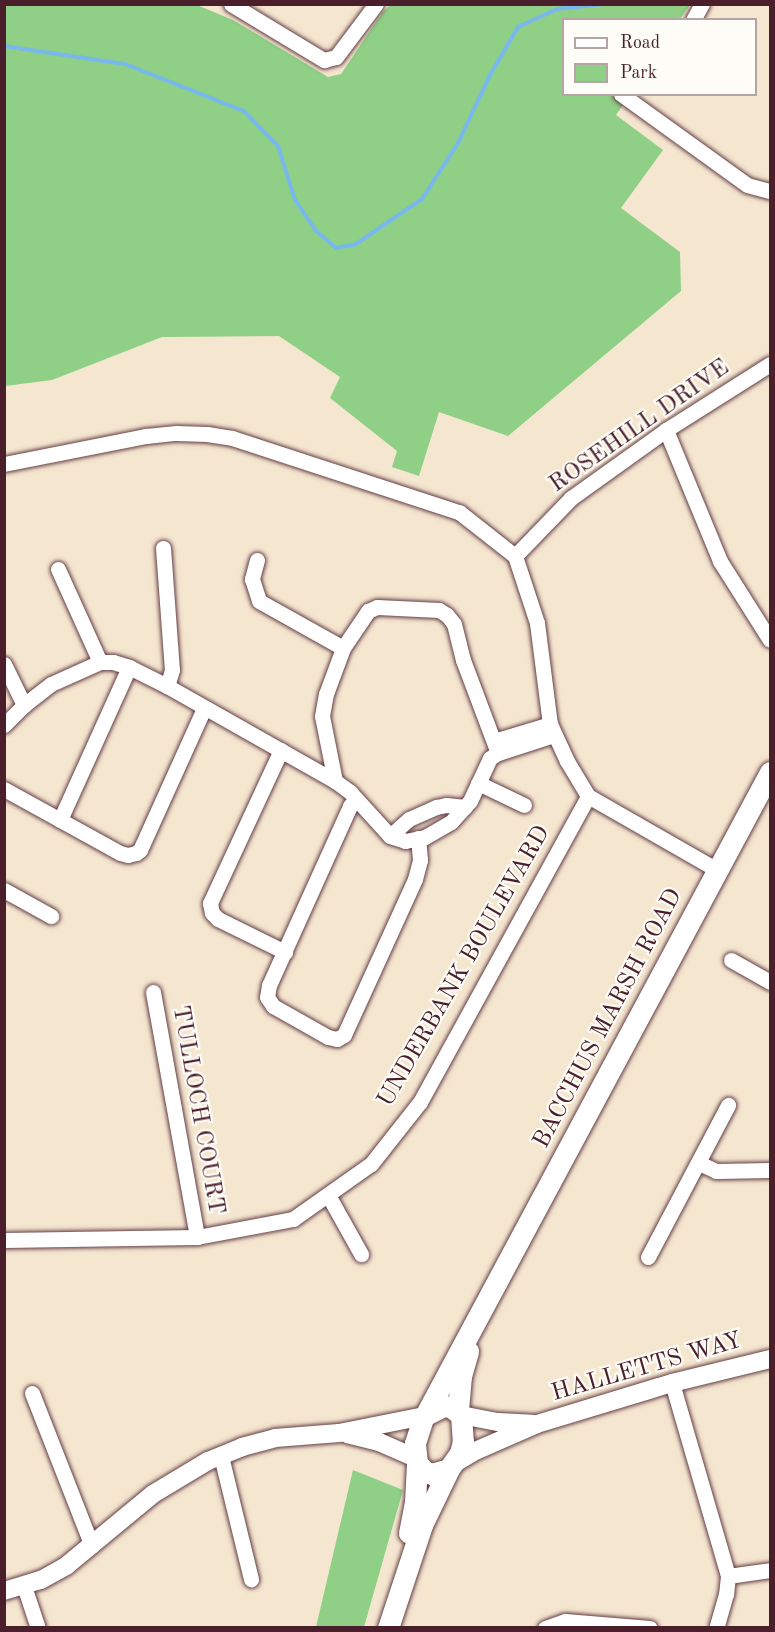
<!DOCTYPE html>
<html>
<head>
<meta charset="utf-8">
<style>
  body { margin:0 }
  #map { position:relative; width:775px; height:1632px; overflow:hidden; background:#f5e6d0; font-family:"Old Standard TT",serif }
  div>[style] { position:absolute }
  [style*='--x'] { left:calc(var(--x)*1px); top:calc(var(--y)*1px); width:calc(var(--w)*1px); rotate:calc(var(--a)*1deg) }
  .green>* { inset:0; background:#8fcf86 }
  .stream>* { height:4px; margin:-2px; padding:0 2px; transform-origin:2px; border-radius:2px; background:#79b8ed }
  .roads { filter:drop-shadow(0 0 2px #643d44) drop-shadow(0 0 2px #643d44) }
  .minor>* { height:15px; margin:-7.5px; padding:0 7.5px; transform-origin:7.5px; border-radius:7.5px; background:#fff }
  .tertiary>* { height:18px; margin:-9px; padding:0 9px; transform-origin:9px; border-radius:9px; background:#fff }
  .secondary>* { height:21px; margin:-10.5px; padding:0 10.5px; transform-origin:10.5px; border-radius:10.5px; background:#fff }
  span { translate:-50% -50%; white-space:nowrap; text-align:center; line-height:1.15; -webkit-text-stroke:4.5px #fdfcf7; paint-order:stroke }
  .street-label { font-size:24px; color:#4a1f2b }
  .frame { position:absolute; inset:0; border:6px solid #4a1f2b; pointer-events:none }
  .legend { position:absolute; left:562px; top:18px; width:195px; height:78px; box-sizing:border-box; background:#fdfcf7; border:2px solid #b5a4a5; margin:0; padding:8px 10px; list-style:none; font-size:18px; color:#4a1f2b }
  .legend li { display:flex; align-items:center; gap:12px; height:30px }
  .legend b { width:30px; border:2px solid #b5a4a5 }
</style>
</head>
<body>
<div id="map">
  <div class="green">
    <div style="clip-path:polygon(4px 5px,197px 5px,233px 20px,328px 77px,341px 74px,382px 13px,390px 5px,690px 5px,680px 19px,564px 20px,564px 94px,630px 95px,616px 115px,663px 150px,621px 208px,680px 252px,681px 291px,508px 436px,439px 412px,419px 476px,392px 467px,397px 451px,330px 398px,340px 377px,279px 336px,162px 337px,52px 380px,5px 386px)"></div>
    <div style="clip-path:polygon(353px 1470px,403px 1490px,364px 1627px,316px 1627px)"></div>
  </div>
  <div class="stream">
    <div style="--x:4;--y:46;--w:122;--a:8.5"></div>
    <div style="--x:125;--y:64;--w:128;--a:21.6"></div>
    <div style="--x:244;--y:111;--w:49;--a:45.8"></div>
    <div style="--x:278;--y:146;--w:57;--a:72.5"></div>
    <div style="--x:295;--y:200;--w:37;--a:56"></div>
    <div style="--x:316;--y:231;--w:26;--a:40"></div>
    <div style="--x:336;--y:248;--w:20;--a:-11"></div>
    <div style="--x:356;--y:244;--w:80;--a:-34.3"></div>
    <div style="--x:422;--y:199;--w:67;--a:-57.3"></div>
    <div style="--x:458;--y:143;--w:75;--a:-64.8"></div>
    <div style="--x:490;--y:75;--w:56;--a:-59.7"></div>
    <div style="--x:518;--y:27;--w:43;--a:-24.8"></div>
    <div style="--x:557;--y:9;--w:46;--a:-6.2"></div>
  </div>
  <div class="roads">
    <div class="minor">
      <div style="--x:231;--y:4;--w:109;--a:31.1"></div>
      <div style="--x:324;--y:60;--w:12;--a:-14"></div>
      <div style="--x:336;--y:57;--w:66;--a:-53"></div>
      <div style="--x:693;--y:20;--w:18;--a:-61"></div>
      <div style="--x:621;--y:94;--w:155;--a:35.8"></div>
      <div style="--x:747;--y:185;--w:24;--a:15"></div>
      <div style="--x:666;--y:430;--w:142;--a:67.6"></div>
      <div style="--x:720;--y:561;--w:93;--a:57.7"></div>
      <div style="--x:4;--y:464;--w:145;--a:-11.2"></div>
      <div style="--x:146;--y:436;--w:30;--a:-6"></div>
      <div style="--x:176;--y:433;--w:31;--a:2"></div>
      <div style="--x:207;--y:434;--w:25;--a:9"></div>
      <div style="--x:232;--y:438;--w:239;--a:18.1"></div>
      <div style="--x:459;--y:512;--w:71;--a:38.2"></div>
      <div style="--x:515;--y:556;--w:71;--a:71.8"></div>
      <div style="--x:537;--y:623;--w:102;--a:82.7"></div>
      <div style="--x:550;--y:724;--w:41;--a:65.3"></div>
      <div style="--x:567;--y:761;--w:41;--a:59"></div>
      <div style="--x:588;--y:796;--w:149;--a:29.8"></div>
      <div style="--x:163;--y:548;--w:122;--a:85.8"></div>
      <div style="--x:172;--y:670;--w:17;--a:107"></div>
      <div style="--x:515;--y:556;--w:81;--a:-46"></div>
      <div style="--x:571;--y:498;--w:117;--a:-35.6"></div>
      <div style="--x:666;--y:430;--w:123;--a:-32.4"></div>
      <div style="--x:257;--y:560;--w:20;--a:105"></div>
      <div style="--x:252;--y:579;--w:23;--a:72"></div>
      <div style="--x:259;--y:601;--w:96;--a:29.2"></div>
      <div style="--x:58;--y:569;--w:102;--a:65.7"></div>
      <div style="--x:4;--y:664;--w:46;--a:64"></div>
      <div style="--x:4;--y:725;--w:28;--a:-45"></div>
      <div style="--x:24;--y:705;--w:34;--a:-38"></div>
      <div style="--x:51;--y:684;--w:54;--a:-24.2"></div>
      <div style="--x:100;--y:662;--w:13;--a:0"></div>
      <div style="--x:113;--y:662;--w:17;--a:17"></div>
      <div style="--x:129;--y:667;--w:42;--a:26.6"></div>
      <div style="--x:167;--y:686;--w:193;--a:29.5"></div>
      <div style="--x:335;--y:781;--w:19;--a:36"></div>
      <div style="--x:350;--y:792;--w:59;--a:47.7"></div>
      <div style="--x:390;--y:836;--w:16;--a:18"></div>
      <div style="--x:405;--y:841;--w:20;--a:-11"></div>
      <div style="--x:425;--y:837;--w:30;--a:-30"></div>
      <div style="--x:451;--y:822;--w:28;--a:-48"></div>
      <div style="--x:470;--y:801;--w:47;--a:-65.1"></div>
      <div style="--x:490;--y:758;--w:9;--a:-32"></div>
      <div style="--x:498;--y:753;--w:59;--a:-17.8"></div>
      <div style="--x:494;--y:741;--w:59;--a:-16.9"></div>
      <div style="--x:281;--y:750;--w:169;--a:114.9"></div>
      <div style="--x:210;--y:903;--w:10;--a:79"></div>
      <div style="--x:212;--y:913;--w:8;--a:45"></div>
      <div style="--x:218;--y:919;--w:75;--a:26.2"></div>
      <div style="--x:335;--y:781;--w:66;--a:-101.3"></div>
      <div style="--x:322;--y:716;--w:22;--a:-80"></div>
      <div style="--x:326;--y:694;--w:49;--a:-69.7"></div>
      <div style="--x:343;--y:648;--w:45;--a:-56"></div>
      <div style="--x:368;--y:611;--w:10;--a:-24"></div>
      <div style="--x:377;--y:607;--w:62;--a:2.8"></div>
      <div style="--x:439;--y:610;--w:9;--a:32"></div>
      <div style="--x:447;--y:615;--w:11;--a:52"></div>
      <div style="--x:454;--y:624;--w:37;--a:76"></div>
      <div style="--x:463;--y:660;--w:99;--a:69.4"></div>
      <div style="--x:478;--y:783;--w:51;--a:25.6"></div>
      <div style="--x:4;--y:789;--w:132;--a:28.9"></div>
      <div style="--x:120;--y:853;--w:8;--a:14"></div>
      <div style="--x:128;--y:855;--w:8;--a:-14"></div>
      <div style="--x:136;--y:853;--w:5;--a:-37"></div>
      <div style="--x:140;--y:850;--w:156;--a:-65.7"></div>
      <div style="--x:356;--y:799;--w:9;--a:131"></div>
      <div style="--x:350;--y:806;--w:196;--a:114.3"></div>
      <div style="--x:269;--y:985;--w:12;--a:99"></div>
      <div style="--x:267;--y:997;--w:11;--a:56"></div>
      <div style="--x:273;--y:1006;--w:63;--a:29.4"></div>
      <div style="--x:328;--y:1037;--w:9;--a:13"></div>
      <div style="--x:337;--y:1039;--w:8;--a:-30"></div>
      <div style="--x:344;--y:1035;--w:171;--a:-65.5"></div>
      <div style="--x:415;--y:879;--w:20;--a:-75"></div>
      <div style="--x:420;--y:860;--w:22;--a:-95"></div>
      <div style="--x:60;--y:820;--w:168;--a:-65.7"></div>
      <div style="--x:390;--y:836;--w:25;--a:-42"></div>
      <div style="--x:409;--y:819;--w:30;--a:-24"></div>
      <div style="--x:436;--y:807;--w:10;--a:-11"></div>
      <div style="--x:446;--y:805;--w:19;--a:6"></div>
      <div style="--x:4;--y:890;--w:54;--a:29"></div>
      <div style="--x:731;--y:960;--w:45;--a:29.4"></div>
      <div style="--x:153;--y:992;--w:249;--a:79.8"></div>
      <div style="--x:699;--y:1163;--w:19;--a:25"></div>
      <div style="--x:716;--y:1171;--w:54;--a:-1.1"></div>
      <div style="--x:328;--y:1195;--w:68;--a:60.8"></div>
      <div style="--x:4;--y:1240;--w:193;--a:-0.9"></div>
      <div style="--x:197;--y:1237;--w:98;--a:-10.6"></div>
      <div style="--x:293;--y:1219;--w:95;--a:-35.2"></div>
      <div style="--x:371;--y:1164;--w:79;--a:-51.7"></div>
      <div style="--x:420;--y:1102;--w:349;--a:-61.2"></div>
      <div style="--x:648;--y:1257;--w:172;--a:-62.2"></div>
      <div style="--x:672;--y:1383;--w:201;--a:73.8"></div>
      <div style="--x:728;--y:1576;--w:18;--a:96"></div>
      <div style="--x:726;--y:1594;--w:35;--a:106"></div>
      <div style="--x:32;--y:1393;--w:164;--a:68.6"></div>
      <div style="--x:221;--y:1456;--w:127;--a:76.3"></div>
      <div style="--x:728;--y:1576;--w:42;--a:-8.1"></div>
      <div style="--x:24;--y:1586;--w:44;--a:71.6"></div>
      <div style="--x:545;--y:1628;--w:21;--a:-19"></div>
      <div style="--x:565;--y:1621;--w:85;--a:4.7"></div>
    </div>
    <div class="tertiary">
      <div style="--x:461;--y:1415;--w:38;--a:11"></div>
      <div style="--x:498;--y:1422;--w:34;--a:3"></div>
      <div style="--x:347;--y:1434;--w:33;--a:14"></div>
      <div style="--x:379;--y:1442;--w:40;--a:23.4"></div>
      <div style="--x:455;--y:1463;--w:21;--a:-31"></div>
      <div style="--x:473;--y:1452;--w:70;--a:-23.6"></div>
      <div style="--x:537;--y:1424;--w:141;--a:-16.9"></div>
      <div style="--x:672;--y:1383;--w:101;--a:-13.8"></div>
      <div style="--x:4;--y:1591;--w:39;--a:-17"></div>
      <div style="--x:41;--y:1580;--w:29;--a:-29"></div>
      <div style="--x:66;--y:1566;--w:113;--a:-39.6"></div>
      <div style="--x:153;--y:1494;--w:64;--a:-31"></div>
      <div style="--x:208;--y:1461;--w:37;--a:-22"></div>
      <div style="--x:242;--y:1447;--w:34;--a:-15"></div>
      <div style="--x:275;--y:1438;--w:64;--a:-4.5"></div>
      <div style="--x:339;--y:1433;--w:87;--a:-11.3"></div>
    </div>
    <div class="secondary">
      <div style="--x:444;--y:1406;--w:7;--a:8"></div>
      <div style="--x:451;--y:1407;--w:13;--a:39"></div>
      <div style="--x:461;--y:1415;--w:26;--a:86"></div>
      <div style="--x:463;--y:1441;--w:12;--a:104"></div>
      <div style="--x:460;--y:1453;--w:19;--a:125"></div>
      <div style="--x:449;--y:1469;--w:18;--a:164"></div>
      <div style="--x:432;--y:1474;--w:9;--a:-159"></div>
      <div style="--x:424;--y:1471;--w:11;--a:-131"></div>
      <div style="--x:417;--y:1463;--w:20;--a:-96"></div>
      <div style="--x:415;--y:1443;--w:28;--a:-72"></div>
      <div style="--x:424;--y:1416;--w:22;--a:-27"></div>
      <div style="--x:458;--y:1410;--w:34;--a:-85"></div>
      <div style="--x:461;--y:1376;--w:26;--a:-74"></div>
      <div style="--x:427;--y:1412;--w:726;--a:-61.81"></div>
      <div style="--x:409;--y:1533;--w:32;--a:-79"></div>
      <div style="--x:415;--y:1502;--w:39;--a:-87"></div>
      <div style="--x:388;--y:1628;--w:108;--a:-71.7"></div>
      <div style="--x:422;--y:1525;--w:62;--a:-64.3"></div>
    </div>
  </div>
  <div class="street-label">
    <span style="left:640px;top:427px;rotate:-35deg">ROSEHILL DRIVE</span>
    <span style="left:465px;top:967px;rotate:-60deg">UNDERBANK BOULEVARD</span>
    <span style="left:609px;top:1019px;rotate:-62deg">BACCHUS MARSH ROAD</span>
    <span style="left:197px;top:1110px;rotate:80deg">TULLOCH COURT</span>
    <span style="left:647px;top:1368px;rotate:-16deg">HALLETTS WAY</span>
  </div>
  <div class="frame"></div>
  <ul class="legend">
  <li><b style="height:8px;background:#fff"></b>Road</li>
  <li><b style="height:16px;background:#8fcf86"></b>Park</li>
  </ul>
</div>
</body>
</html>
